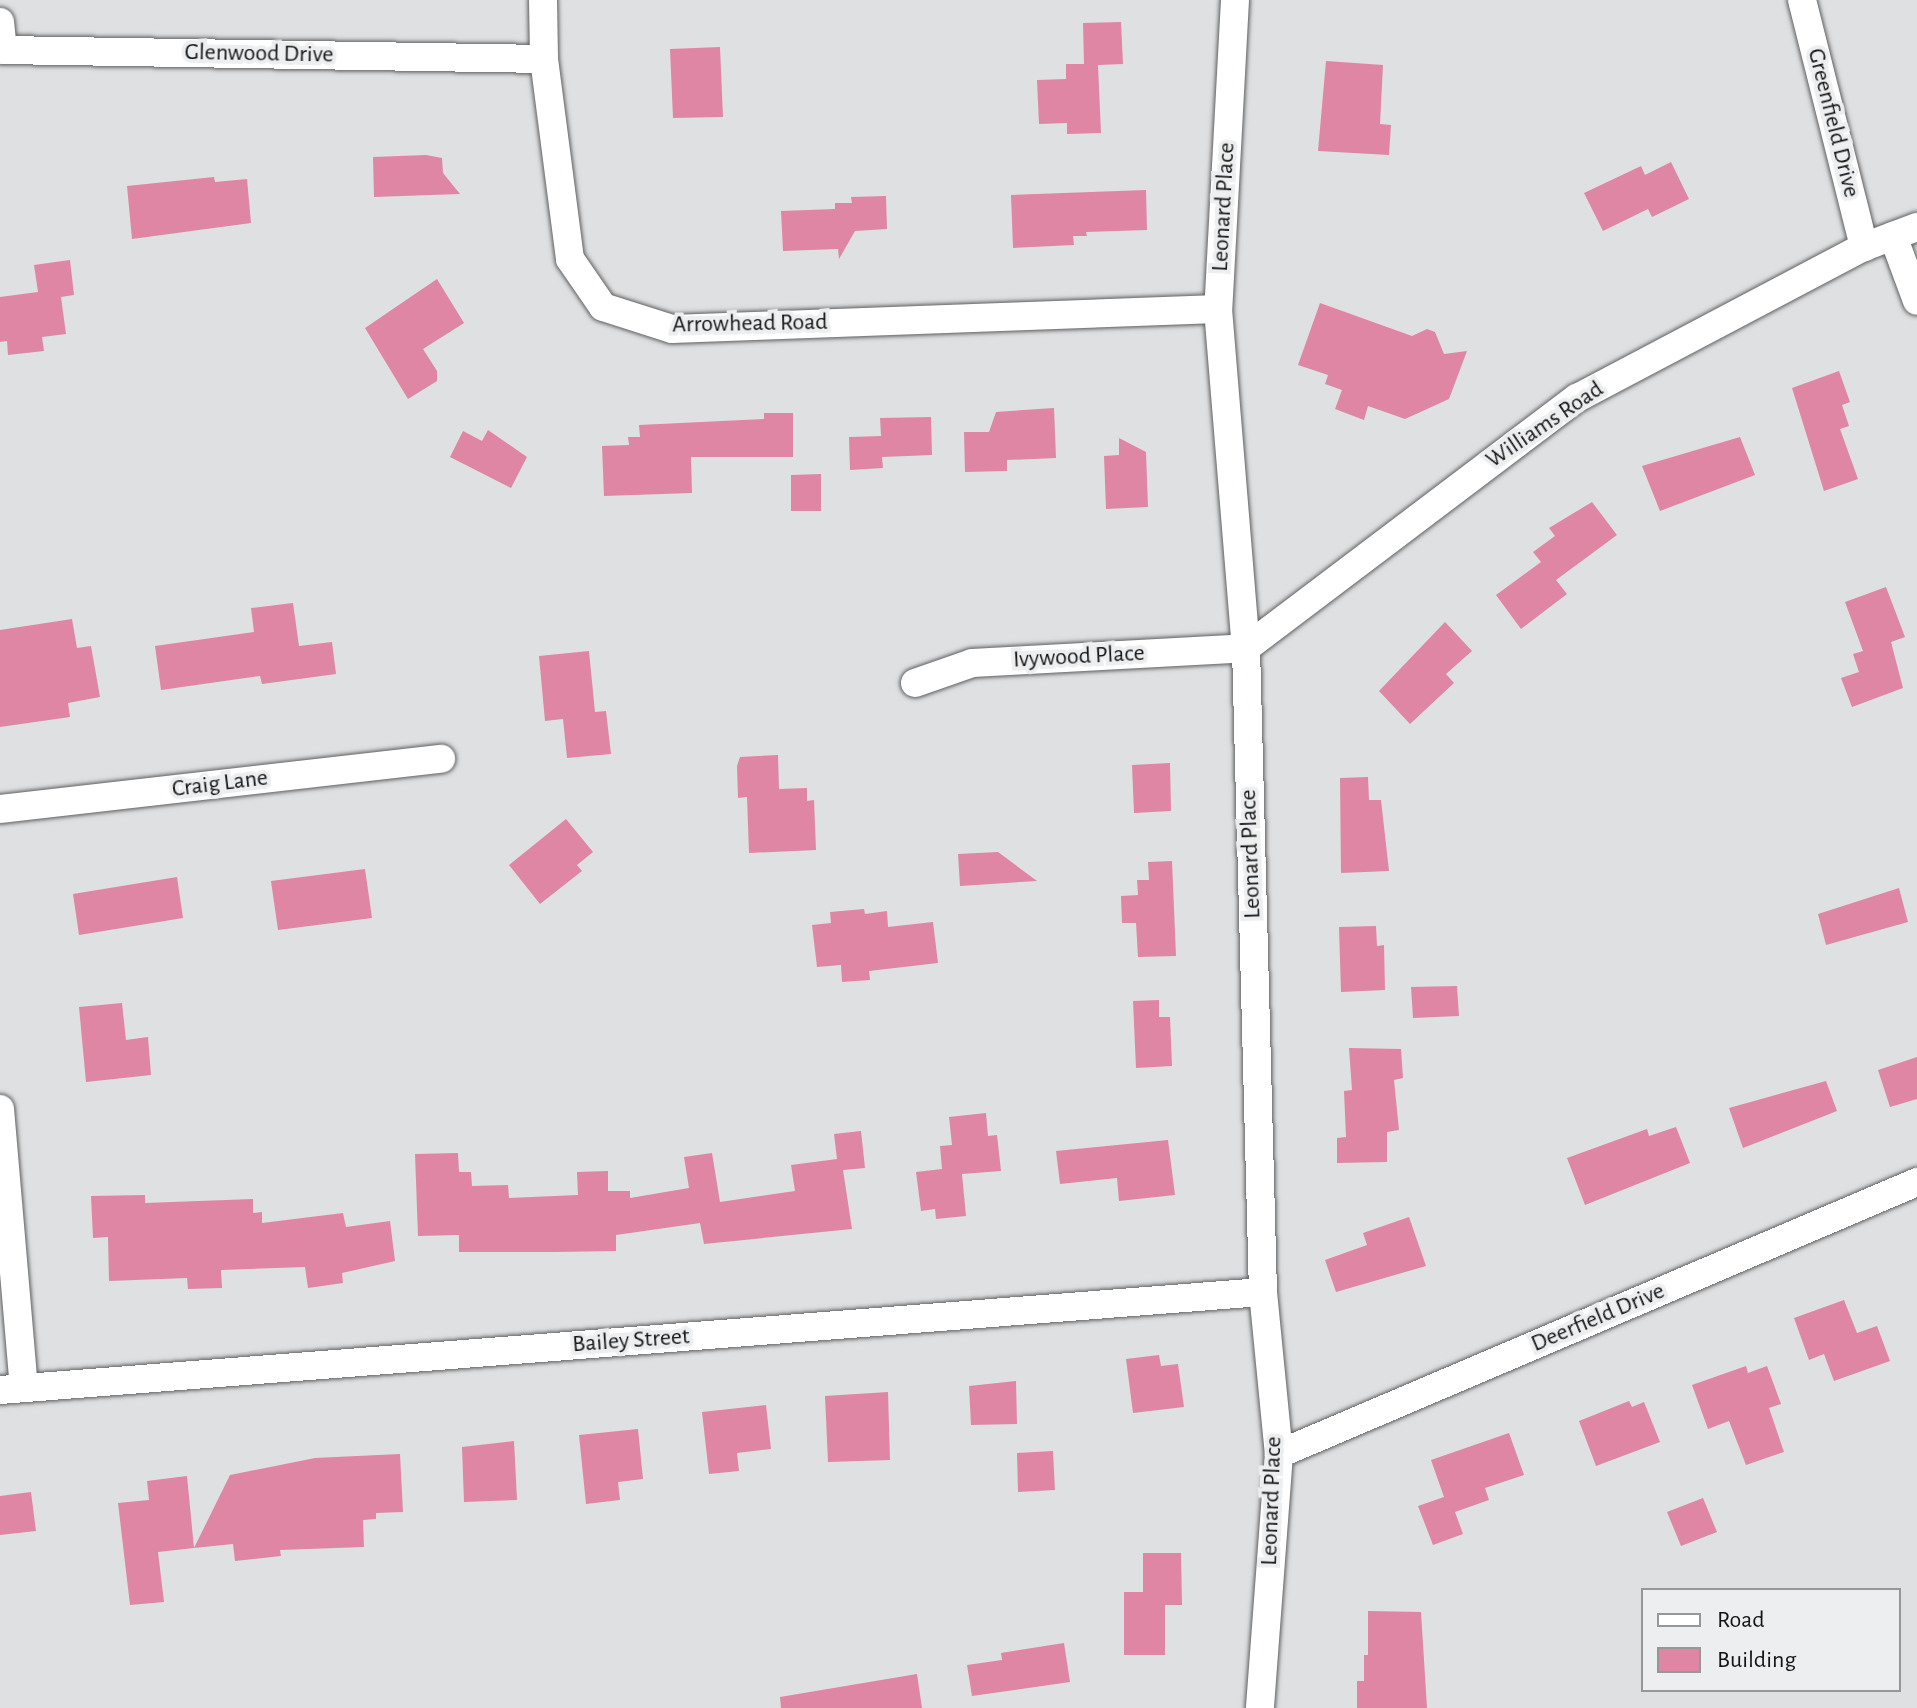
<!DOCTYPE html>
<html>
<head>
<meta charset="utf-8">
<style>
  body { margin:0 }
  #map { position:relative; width:1917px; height:1708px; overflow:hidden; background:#dfe0e2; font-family:"Alegreya Sans",sans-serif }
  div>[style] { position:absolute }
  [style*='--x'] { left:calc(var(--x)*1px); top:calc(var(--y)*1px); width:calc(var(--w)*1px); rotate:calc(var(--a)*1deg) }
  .building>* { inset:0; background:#de86a3 }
  .roads { filter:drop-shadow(0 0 2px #5f6061) drop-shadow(0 0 2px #5f6061) }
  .street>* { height:28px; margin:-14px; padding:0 14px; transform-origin:14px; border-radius:14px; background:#fff }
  span { translate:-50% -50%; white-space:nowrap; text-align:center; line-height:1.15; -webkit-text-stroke:8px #edeeef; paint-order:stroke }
  .street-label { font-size:24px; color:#141415 }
  .legend { position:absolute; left:1641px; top:1588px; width:260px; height:104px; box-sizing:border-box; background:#edeeef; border:2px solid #969798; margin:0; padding:10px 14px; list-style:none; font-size:24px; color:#141415 }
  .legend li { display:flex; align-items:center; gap:16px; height:40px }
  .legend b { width:40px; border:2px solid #969798 }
</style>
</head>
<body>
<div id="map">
  <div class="building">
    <div style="clip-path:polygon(1121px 22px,1123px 64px,1098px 65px,1101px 133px,1067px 134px,1067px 123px,1039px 124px,1037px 80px,1066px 79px,1066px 64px,1084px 64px,1083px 23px)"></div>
    <div style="clip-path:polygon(720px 47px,723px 117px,673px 118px,670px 49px)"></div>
    <div style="clip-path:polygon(1326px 61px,1383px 65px,1380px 124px,1391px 125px,1389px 155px,1318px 151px)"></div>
    <div style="clip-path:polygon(426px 155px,442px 158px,443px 173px,460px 194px,374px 197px,373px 157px)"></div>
    <div style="clip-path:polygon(1671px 162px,1689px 199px,1652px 217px,1648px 209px,1603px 231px,1584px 193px,1641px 166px,1645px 175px)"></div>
    <div style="clip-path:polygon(214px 177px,215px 182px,247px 179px,251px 223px,132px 239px,127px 186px)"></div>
    <div style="clip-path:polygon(1146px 190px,1147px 230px,1086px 232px,1087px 236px,1073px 236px,1074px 245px,1013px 248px,1011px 195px)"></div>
    <div style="clip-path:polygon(886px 196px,887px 229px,855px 231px,839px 259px,838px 249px,783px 251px,781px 211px,835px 209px,835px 203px,852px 203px,851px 197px)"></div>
    <div style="clip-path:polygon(70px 260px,74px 295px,61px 297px,66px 334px,42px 337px,44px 351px,8px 355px,7px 341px,0 342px,0 297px,38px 292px,34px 265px)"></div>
    <div style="clip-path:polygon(437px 279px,464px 323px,423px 349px,437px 371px,437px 381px,408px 399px,365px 328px)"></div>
    <div style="clip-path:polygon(1320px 303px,1412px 336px,1427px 329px,1435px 332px,1444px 354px,1467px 351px,1449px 399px,1405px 419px,1368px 406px,1364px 420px,1335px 409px,1342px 390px,1325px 384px,1328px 375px,1298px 365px)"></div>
    <div style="clip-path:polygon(1839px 371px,1850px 402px,1842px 405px,1849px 426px,1840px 429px,1858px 479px,1824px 491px,1792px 388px)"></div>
    <div style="clip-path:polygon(1054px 408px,1056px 458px,1007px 460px,1007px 471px,965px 472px,964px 432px,989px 432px,996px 412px)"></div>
    <div style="clip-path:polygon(764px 413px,793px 413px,793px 457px,691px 457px,692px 493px,604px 496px,602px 446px,629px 445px,628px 437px,640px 437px,639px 425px,764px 419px)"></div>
    <div style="clip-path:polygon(931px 417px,932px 455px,882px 457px,883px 468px,850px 470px,849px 437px,881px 436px,880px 418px)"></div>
    <div style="clip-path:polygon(488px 430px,527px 457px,511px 488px,450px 457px,463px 431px,482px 441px)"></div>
    <div style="clip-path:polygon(1740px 437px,1755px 475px,1660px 511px,1642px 466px)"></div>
    <div style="clip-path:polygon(1119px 438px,1146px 452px,1148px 507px,1106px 509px,1104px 456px,1119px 455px)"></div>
    <div style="clip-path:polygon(821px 474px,821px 511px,791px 511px,791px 475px)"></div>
    <div style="clip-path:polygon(1592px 502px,1617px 535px,1556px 580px,1567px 594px,1521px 629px,1496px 595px,1541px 562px,1533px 552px,1555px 536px,1549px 528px)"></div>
    <div style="clip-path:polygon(1886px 587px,1905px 637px,1891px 642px,1903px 688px,1852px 707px,1841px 678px,1859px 672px,1853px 654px,1863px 651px,1845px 602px)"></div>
    <div style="clip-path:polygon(293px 603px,299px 646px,332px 642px,336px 674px,262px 684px,260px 676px,161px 690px,155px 646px,254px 632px,251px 608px)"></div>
    <div style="clip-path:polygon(72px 619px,77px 648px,91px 646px,100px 697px,68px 703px,70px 717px,0 727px,0 630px)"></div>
    <div style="clip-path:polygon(1445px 622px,1472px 651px,1446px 674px,1454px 683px,1410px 724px,1379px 691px)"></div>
    <div style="clip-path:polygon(589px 651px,595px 712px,606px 711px,611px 754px,567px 758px,563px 719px,545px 721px,539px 656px)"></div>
    <div style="clip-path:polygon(778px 755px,779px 789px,807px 788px,807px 801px,814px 800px,816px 850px,749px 853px,747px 797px,738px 798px,737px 766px,740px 757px)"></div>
    <div style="clip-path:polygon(1170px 763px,1171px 811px,1134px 813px,1132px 765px)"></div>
    <div style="clip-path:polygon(1368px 777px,1369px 800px,1381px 800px,1389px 871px,1341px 873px,1340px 778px)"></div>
    <div style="clip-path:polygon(566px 819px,593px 852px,577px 865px,582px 871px,540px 904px,509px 865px)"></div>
    <div style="clip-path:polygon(998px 852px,1037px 881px,960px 886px,958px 854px)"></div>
    <div style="clip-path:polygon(1172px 861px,1176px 956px,1138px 957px,1136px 923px,1122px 923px,1121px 896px,1138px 895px,1137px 880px,1149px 880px,1148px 862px)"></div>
    <div style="clip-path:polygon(365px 869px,372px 918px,278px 930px,271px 881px)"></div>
    <div style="clip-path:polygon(177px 877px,183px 918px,79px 935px,73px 894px)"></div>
    <div style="clip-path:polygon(1899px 888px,1908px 922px,1826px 945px,1818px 914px)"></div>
    <div style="clip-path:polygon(864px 909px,865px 914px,887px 911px,888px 927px,933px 922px,938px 963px,869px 971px,870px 980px,842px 982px,841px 965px,817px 967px,812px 925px,831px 923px,830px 912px)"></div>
    <div style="clip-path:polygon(1376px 926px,1377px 946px,1384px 945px,1385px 990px,1341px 992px,1339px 927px)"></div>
    <div style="clip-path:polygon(1457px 986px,1459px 1016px,1413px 1018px,1411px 987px)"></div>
    <div style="clip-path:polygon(1159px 1000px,1159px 1017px,1170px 1017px,1172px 1066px,1136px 1068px,1133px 1001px)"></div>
    <div style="clip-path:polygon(122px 1003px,126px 1040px,148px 1037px,151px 1075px,86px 1082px,79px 1007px)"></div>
    <div style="clip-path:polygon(1349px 1048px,1401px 1049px,1403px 1078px,1394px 1080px,1399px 1130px,1387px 1132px,1387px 1162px,1337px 1163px,1337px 1138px,1346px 1137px,1344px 1091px,1352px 1090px)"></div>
    <div style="clip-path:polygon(1917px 1057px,1917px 1099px,1890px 1107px,1878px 1070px)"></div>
    <div style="clip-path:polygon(1826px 1081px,1837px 1111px,1743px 1148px,1729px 1108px)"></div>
    <div style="clip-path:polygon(986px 1113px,988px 1136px,997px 1135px,1001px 1171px,962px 1174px,966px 1216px,936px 1219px,935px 1209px,921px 1211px,916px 1172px,942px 1169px,940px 1146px,952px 1145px,949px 1117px)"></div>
    <div style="clip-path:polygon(1676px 1127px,1690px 1163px,1585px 1205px,1567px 1158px,1647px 1129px,1649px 1136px)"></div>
    <div style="clip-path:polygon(861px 1131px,865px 1168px,843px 1170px,852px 1229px,704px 1244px,700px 1223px,616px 1235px,616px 1251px,555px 1252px,459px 1252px,459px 1235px,418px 1236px,415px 1154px,458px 1153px,459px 1172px,471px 1172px,472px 1186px,508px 1185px,509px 1198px,578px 1195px,577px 1172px,608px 1171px,608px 1191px,630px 1191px,630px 1198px,689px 1188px,684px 1157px,712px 1153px,720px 1202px,795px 1191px,791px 1165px,837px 1159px,834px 1134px)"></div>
    <div style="clip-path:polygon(1168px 1140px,1175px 1195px,1119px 1201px,1117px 1178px,1060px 1184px,1056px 1151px)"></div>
    <div style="clip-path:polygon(145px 1195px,145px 1203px,253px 1199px,253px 1213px,262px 1212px,262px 1223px,343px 1213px,346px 1227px,390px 1221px,395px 1261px,342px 1273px,343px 1283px,308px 1288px,305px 1267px,221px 1270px,222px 1288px,188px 1289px,187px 1278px,109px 1281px,108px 1237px,93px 1238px,91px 1196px)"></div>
    <div style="clip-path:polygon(1409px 1217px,1426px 1266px,1336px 1292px,1325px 1260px,1367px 1245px,1363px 1233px)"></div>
    <div style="clip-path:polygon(1844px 1300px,1857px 1333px,1877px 1326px,1890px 1361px,1834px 1381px,1824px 1354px,1809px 1360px,1794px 1318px)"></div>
    <div style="clip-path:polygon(1159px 1355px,1161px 1366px,1178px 1364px,1184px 1407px,1133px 1413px,1126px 1359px)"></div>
    <div style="clip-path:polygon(1746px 1366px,1748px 1373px,1767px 1366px,1781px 1404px,1769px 1408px,1784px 1452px,1746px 1465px,1729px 1421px,1708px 1429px,1692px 1385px)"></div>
    <div style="clip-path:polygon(1016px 1381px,1017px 1424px,971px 1425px,969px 1386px)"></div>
    <div style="clip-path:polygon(888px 1392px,890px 1460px,828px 1462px,825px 1396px)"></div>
    <div style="clip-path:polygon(1629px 1401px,1632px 1407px,1644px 1402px,1660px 1442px,1596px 1466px,1579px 1421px)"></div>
    <div style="clip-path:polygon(766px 1405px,771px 1449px,737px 1453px,739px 1471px,709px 1474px,702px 1412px)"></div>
    <div style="clip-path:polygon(638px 1429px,643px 1479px,618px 1482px,620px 1500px,586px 1504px,579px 1435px)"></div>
    <div style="clip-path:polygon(1509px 1433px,1524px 1475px,1485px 1488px,1489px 1500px,1455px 1512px,1463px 1534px,1433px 1545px,1418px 1506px,1444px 1497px,1431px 1460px)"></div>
    <div style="clip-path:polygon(514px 1441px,517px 1500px,464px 1502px,462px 1447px)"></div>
    <div style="clip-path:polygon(1053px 1451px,1055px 1490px,1018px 1492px,1017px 1453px)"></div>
    <div style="clip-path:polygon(400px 1454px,403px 1512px,376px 1513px,376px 1519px,363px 1520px,364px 1547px,280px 1550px,281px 1556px,235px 1561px,233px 1544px,194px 1548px,230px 1475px,315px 1458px)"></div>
    <div style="clip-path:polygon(187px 1476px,194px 1548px,158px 1552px,164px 1602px,130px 1605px,118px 1503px,149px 1500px,147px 1481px)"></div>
    <div style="clip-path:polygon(31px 1492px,36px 1531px,0 1535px,0 1496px)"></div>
    <div style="clip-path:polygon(1703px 1498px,1717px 1532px,1681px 1546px,1667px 1512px)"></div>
    <div style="clip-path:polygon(1143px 1553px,1181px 1553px,1182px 1605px,1165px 1605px,1165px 1655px,1124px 1655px,1124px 1592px,1143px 1592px)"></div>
    <div style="clip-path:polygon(1368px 1611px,1421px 1612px,1427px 1708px,1357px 1708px,1357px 1681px,1364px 1681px,1364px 1655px,1368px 1655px)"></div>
    <div style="clip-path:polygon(1064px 1643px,1070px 1682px,972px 1696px,967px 1665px,1002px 1660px,1001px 1653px)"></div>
    <div style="clip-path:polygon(917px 1674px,922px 1708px,781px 1708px,780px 1697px)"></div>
  </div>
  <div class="roads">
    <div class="street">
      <div style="--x:543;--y:0;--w:59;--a:89"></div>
      <div style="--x:544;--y:59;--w:202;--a:82.6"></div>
      <div style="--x:570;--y:259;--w:58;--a:55.5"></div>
      <div style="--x:603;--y:307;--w:72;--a:17.7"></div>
      <div style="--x:672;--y:329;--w:546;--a:-2.1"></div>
      <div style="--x:1235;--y:0;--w:309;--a:93.1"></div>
      <div style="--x:1218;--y:309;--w:340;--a:85.3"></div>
      <div style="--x:1246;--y:648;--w:644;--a:88.49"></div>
      <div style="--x:1263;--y:1292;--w:163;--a:84.4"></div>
      <div style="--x:1279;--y:1454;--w:255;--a:94.3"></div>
      <div style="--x:1802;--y:0;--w:255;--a:75.9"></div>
      <div style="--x:0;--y:22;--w:28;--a:84"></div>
      <div style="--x:3;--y:50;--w:541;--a:0.95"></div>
      <div style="--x:1893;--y:236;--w:69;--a:69.7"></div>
      <div style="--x:915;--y:683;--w:60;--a:-19.3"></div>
      <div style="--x:972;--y:663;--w:274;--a:-3.1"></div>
      <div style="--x:1246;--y:648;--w:415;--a:-37.1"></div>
      <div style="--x:1577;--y:398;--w:324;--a:-27.8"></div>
      <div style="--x:1864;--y:247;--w:57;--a:-20.7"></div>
      <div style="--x:0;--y:809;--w:444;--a:-6.5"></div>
      <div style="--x:0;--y:1109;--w:279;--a:85.1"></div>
      <div style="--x:0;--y:1390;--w:1267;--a:-4.44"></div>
      <div style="--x:1279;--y:1454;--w:694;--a:-23.09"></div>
    </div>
  </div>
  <div class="street-label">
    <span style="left:259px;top:54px;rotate:1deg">Glenwood Drive</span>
    <span style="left:1833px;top:123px;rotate:76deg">Greenfield Drive</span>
    <span style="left:1224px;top:207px;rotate:-87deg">Leonard Place</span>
    <span style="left:750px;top:324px;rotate:-1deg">Arrowhead Road</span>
    <span style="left:1545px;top:425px;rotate:-34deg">Williams Road</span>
    <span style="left:1079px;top:657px;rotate:-3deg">Ivywood Place</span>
    <span style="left:220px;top:784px;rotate:-7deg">Craig Lane</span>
    <span style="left:1251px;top:854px;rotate:-92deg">Leonard Place</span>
    <span style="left:1598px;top:1318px;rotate:-23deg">Deerfield Drive</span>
    <span style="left:631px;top:1341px;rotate:-4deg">Bailey Street</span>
    <span style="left:1272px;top:1501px;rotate:-88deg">Leonard Place</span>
  </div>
  <ul class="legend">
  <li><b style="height:10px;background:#fff"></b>Road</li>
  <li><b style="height:22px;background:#de86a3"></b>Building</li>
  </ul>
</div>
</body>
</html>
